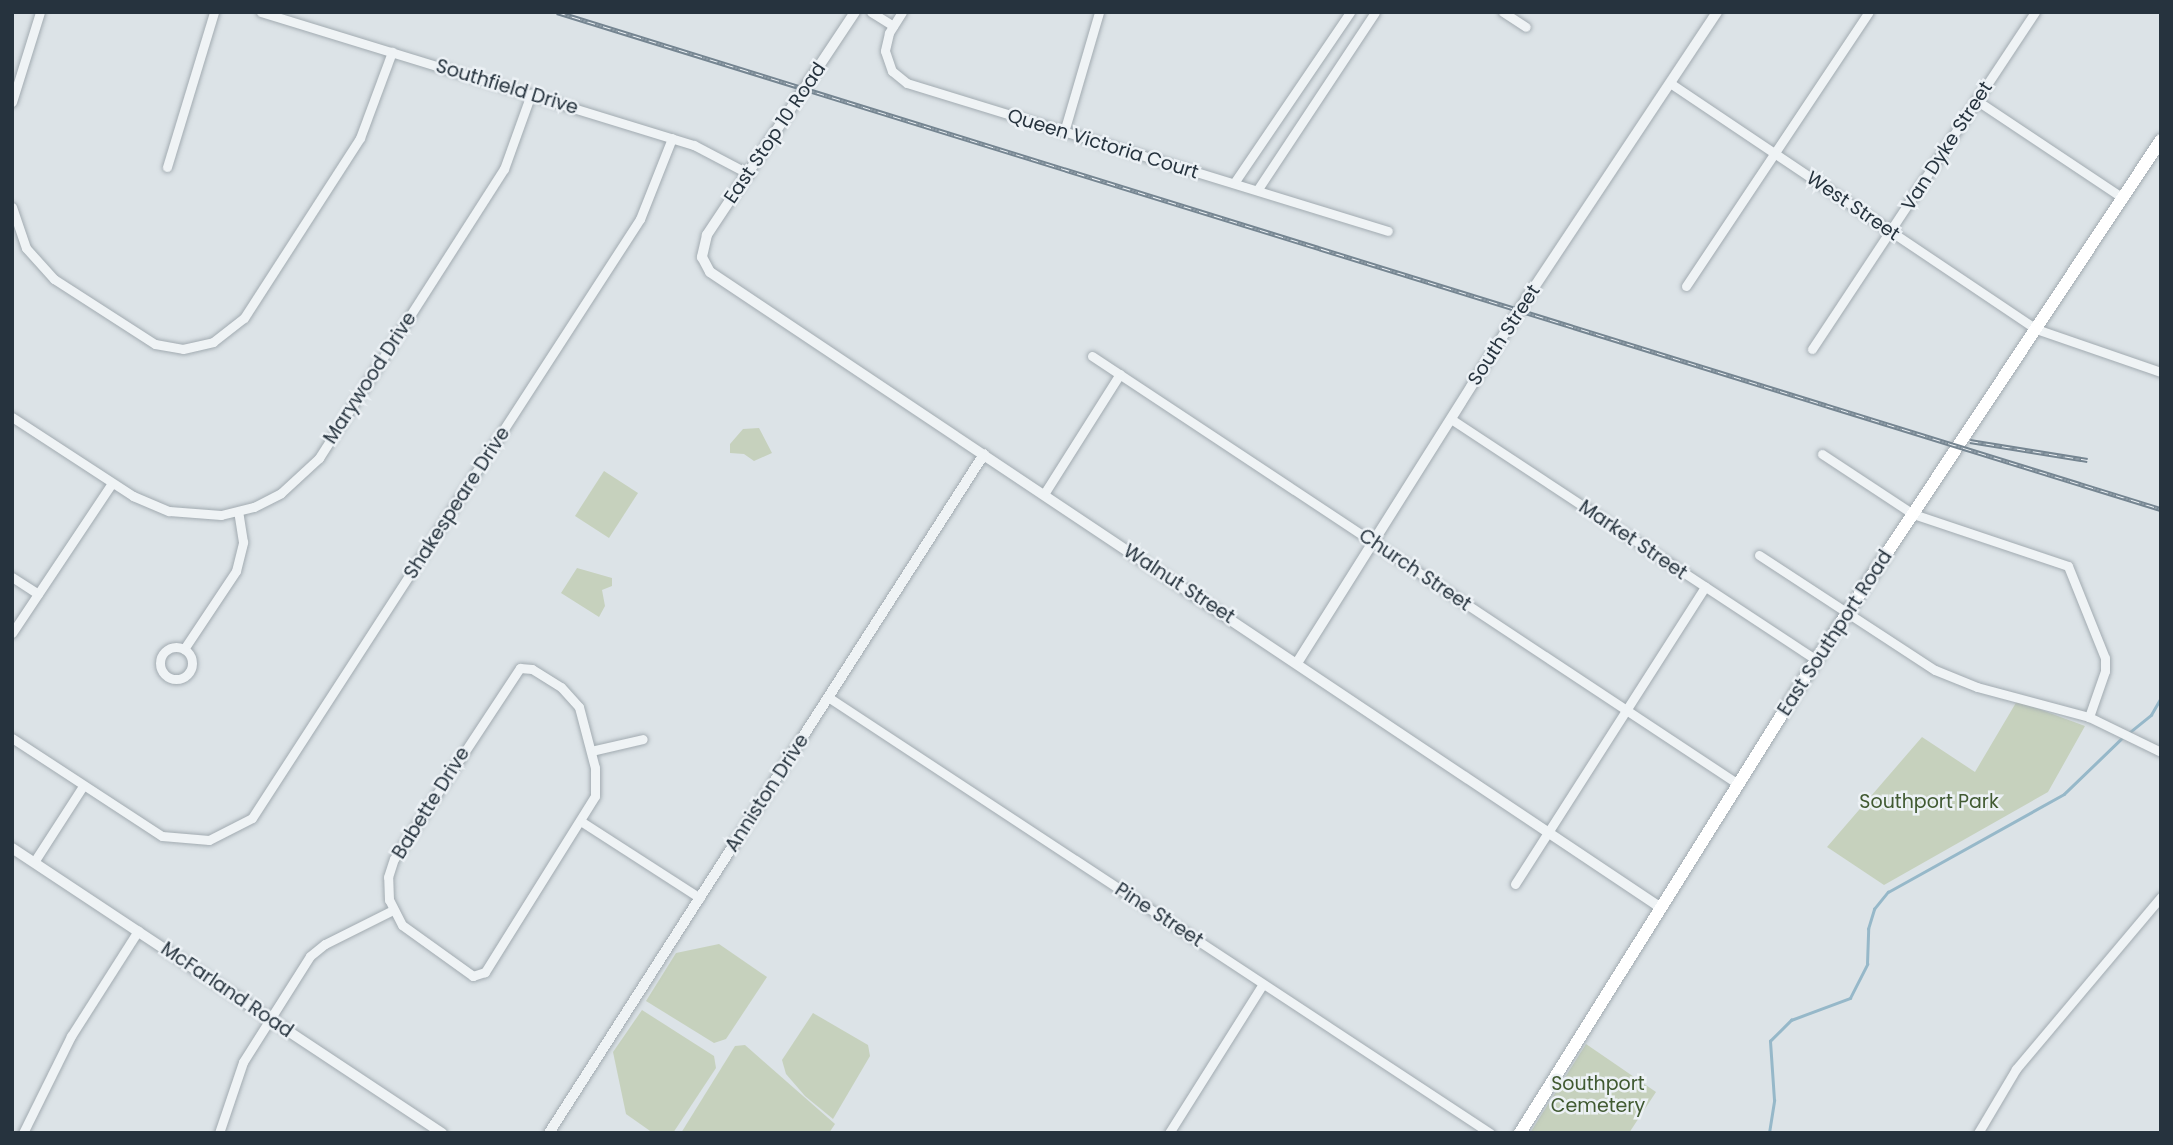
<!DOCTYPE html>
<html>
<head>
<meta charset="utf-8">
<style>
  body { margin:0 }
  #map { position:relative; width:2173px; height:1145px; overflow:hidden; background:#dce3e7; font-family:Poppins,sans-serif }
  div>[style] { position:absolute }
  [style*='--x'] { left:calc(var(--x)*1px); top:calc(var(--y)*1px); width:calc(var(--w)*1px); rotate:calc(var(--a)*1deg) }
  .green>* { inset:0; background:#c6d1bd }
  .stream>* { height:2.5px; margin:-1.25px; padding:0 1.25px; transform-origin:1.25px; border-radius:1.25px; background:#96b8c9 }
  .roads { filter:drop-shadow(0 0 2px #a2abb1) drop-shadow(0 0 2px #a2abb1) }
  .minor>* { height:9px; margin:-4.5px; padding:0 4.5px; transform-origin:4.5px; border-radius:4.5px; background:#eff3f5 }
  .minor>.ring { margin:-4.5px; padding:0; box-sizing:content-box; background:none; border:9px solid #eff3f5; border-radius:50% }
  .tertiary>* { height:10px; margin:-5px; padding:0 5px; transform-origin:5px; border-radius:5px; background:#eff3f5 }
  .secondary>* { height:12px; margin:-6px; padding:0 6px; transform-origin:6px; border-radius:6px; background:#fff }
  .rail>* { height:5px; margin-top:-2.5px; transform-origin:0; background:repeating-linear-gradient(90deg,#ecf1f5 0 8px,#758591 0 16px); box-sizing:border-box; border-block:2px solid #758591 }
  span { translate:-50% -50%; white-space:nowrap; text-align:center; line-height:1.15; -webkit-text-stroke:5px #ecf1f5; paint-order:stroke }
  .street-label { font-size:19px; color:#26333e }
  .park-label { font-size:19px; color:#415a32 }
  .frame { position:absolute; inset:0; border:14px solid #26333e; pointer-events:none }
</style>
</head>
<body>
<div id="map">
  <div class="green">
    <div style="clip-path:polygon(759px 428px,772px 453px,754px 461px,744px 454px,730px 453px,730px 444px,743px 429px)"></div>
    <div style="clip-path:polygon(604px 471px,638px 493px,609px 538px,575px 516px)"></div>
    <div style="clip-path:polygon(577px 568px,612px 578px,612px 586px,602px 590px,605px 606px,599px 617px,561px 593px)"></div>
    <div style="clip-path:polygon(2017px 701px,2085px 726px,2048px 792px,1884px 885px,1827px 847px,1922px 737px,1975px 772px)"></div>
    <div style="clip-path:polygon(719px 944px,767px 977px,726px 1039px,714px 1043px,646px 1001px,676px 953px)"></div>
    <div style="clip-path:polygon(642px 1010px,714px 1056px,716px 1068px,673px 1133px,653px 1133px,626px 1114px,613px 1052px)"></div>
    <div style="clip-path:polygon(813px 1013px,868px 1045px,870px 1056px,833px 1119px,805px 1096px,786px 1074px,782px 1060px)"></div>
    <div style="clip-path:polygon(1586px 1044px,1656px 1092px,1629px 1133px,1530px 1133px)"></div>
    <div style="clip-path:polygon(745px 1045px,835px 1124px,829px 1133px,681px 1133px,735px 1046px)"></div>
  </div>
  <div class="stream">
    <div style="--x:2130;--y:732;--w:27;--a:-39"></div>
    <div style="--x:2151;--y:715;--w:20;--a:-60"></div>
    <div style="--x:1769;--y:1133;--w:33;--a:-81"></div>
    <div style="--x:1774;--y:1100;--w:59;--a:-93.9"></div>
    <div style="--x:1770;--y:1041;--w:30;--a:-45"></div>
    <div style="--x:1791;--y:1020;--w:63;--a:-20.4"></div>
    <div style="--x:1850;--y:998;--w:38;--a:-63"></div>
    <div style="--x:1867;--y:964;--w:35;--a:-88"></div>
    <div style="--x:1868;--y:929;--w:21;--a:-73"></div>
    <div style="--x:1874;--y:909;--w:22;--a:-51"></div>
    <div style="--x:1888;--y:892;--w:201;--a:-29.1"></div>
    <div style="--x:2064;--y:794;--w:83;--a:-44"></div>
  </div>
  <div class="roads">
    <div class="minor">
      <div style="--x:261;--y:12;--w:453;--a:17.1"></div>
      <div style="--x:694;--y:145;--w:62;--a:27.8"></div>
      <div style="--x:871;--y:12;--w:26;--a:32"></div>
      <div style="--x:902;--y:12;--w:25;--a:122"></div>
      <div style="--x:889;--y:33;--w:18;--a:103"></div>
      <div style="--x:885;--y:51;--w:21;--a:71"></div>
      <div style="--x:892;--y:71;--w:19;--a:39"></div>
      <div style="--x:907;--y:83;--w:503;--a:17.1"></div>
      <div style="--x:1503;--y:12;--w:27;--a:33"></div>
      <div style="--x:1670;--y:83;--w:441;--a:33.9"></div>
      <div style="--x:2036;--y:329;--w:132;--a:19"></div>
      <div style="--x:1976;--y:100;--w:177;--a:33.7"></div>
      <div style="--x:12;--y:102;--w:94;--a:-72.7"></div>
      <div style="--x:1064;--y:132;--w:125;--a:-73.7"></div>
      <div style="--x:167;--y:167;--w:162;--a:-73.1"></div>
      <div style="--x:1234;--y:183;--w:207;--a:-55.8"></div>
      <div style="--x:1258;--y:189;--w:212;--a:-56.5"></div>
      <div style="--x:12;--y:207;--w:43;--a:71.1"></div>
      <div style="--x:26;--y:248;--w:42;--a:47.9"></div>
      <div style="--x:54;--y:279;--w:120;--a:32.8"></div>
      <div style="--x:155;--y:344;--w:28;--a:10"></div>
      <div style="--x:183;--y:349;--w:31;--a:-13"></div>
      <div style="--x:213;--y:342;--w:39;--a:-38"></div>
      <div style="--x:244;--y:318;--w:214;--a:-57.2"></div>
      <div style="--x:360;--y:138;--w:92;--a:-69.6"></div>
      <div style="--x:1686;--y:286;--w:329;--a:-56.3"></div>
      <div style="--x:1812;--y:349;--w:404;--a:-56.5"></div>
      <div style="--x:1092;--y:356;--w:775;--a:33.53"></div>
      <div style="--x:12;--y:417;--w:145;--a:33.1"></div>
      <div style="--x:133;--y:496;--w:39;--a:23"></div>
      <div style="--x:169;--y:511;--w:52;--a:4.4"></div>
      <div style="--x:221;--y:515;--w:34;--a:-14"></div>
      <div style="--x:254;--y:507;--w:30;--a:-27"></div>
      <div style="--x:281;--y:493;--w:52;--a:-42.6"></div>
      <div style="--x:319;--y:458;--w:343;--a:-57.4"></div>
      <div style="--x:504;--y:169;--w:80;--a:-70.2"></div>
      <div style="--x:1451;--y:419;--w:437;--a:33.4"></div>
      <div style="--x:1822;--y:454;--w:109;--a:33.4"></div>
      <div style="--x:1913;--y:514;--w:163;--a:18.5"></div>
      <div style="--x:2068;--y:566;--w:99;--a:68.1"></div>
      <div style="--x:2105;--y:658;--w:13;--a:90"></div>
      <div style="--x:2105;--y:671;--w:49;--a:109.2"></div>
      <div style="--x:1044;--y:494;--w:142;--a:-57.7"></div>
      <div style="--x:1759;--y:555;--w:210;--a:33.2"></div>
      <div style="--x:1935;--y:670;--w:45;--a:22"></div>
      <div style="--x:1977;--y:687;--w:116;--a:15"></div>
      <div style="--x:2089;--y:717;--w:80;--a:25.9"></div>
      <div style="--x:12;--y:577;--w:31;--a:33"></div>
      <div style="--x:12;--y:633;--w:180;--a:-56.3"></div>
      <div class="ring" style="left:160px;top:647px;width:23px;height:23px"></div>
      <div style="--x:184;--y:649;--w:94;--a:-56.3"></div>
      <div style="--x:236;--y:571;--w:30;--a:-76"></div>
      <div style="--x:243;--y:542;--w:30;--a:-99"></div>
      <div style="--x:520;--y:668;--w:12;--a:5"></div>
      <div style="--x:532;--y:669;--w:34;--a:32"></div>
      <div style="--x:561;--y:687;--w:27;--a:48"></div>
      <div style="--x:579;--y:707;--w:63;--a:75.3"></div>
      <div style="--x:595;--y:768;--w:28;--a:90"></div>
      <div style="--x:595;--y:796;--w:208;--a:122"></div>
      <div style="--x:485;--y:972;--w:13;--a:162"></div>
      <div style="--x:473;--y:976;--w:87;--a:-144.3"></div>
      <div style="--x:402;--y:925;--w:28;--a:-117"></div>
      <div style="--x:389;--y:900;--w:23;--a:-92"></div>
      <div style="--x:388;--y:877;--w:19;--a:-72"></div>
      <div style="--x:394;--y:859;--w:229;--a:-56.6"></div>
      <div style="--x:828;--y:697;--w:793;--a:33.37"></div>
      <div style="--x:12;--y:738;--w:179;--a:33.2"></div>
      <div style="--x:162;--y:836;--w:47;--a:4.9"></div>
      <div style="--x:209;--y:840;--w:48;--a:-27.1"></div>
      <div style="--x:252;--y:818;--w:714;--a:-57.07"></div>
      <div style="--x:640;--y:219;--w:87;--a:-68.4"></div>
      <div style="--x:591;--y:751;--w:53;--a:-13"></div>
      <div style="--x:582;--y:822;--w:140;--a:32.8"></div>
      <div style="--x:34;--y:862;--w:90;--a:-57.2"></div>
      <div style="--x:1515;--y:884;--w:353;--a:-57.4"></div>
      <div style="--x:23;--y:1133;--w:108;--a:-63.7"></div>
      <div style="--x:71;--y:1036;--w:125;--a:-57.5"></div>
      <div style="--x:219;--y:1133;--w:75;--a:-71.3"></div>
      <div style="--x:243;--y:1062;--w:125;--a:-57.7"></div>
      <div style="--x:310;--y:956;--w:19;--a:-39"></div>
      <div style="--x:325;--y:944;--w:76;--a:-26.6"></div>
      <div style="--x:1169;--y:1133;--w:176;--a:-57.8"></div>
      <div style="--x:1978;--y:1133;--w:74;--a:-59.3"></div>
      <div style="--x:2016;--y:1069;--w:225;--a:-49.9"></div>
    </div>
    <div class="tertiary">
      <div style="--x:855;--y:12;--w:268;--a:123.6"></div>
      <div style="--x:707;--y:235;--w:23;--a:103"></div>
      <div style="--x:702;--y:257;--w:17;--a:62"></div>
      <div style="--x:710;--y:272;--w:1144;--a:33.77"></div>
      <div style="--x:1297;--y:663;--w:417;--a:-57.8"></div>
      <div style="--x:1519;--y:310;--w:358;--a:-56.4"></div>
      <div style="--x:12;--y:848;--w:516;--a:33.54"></div>
      <div style="--x:549;--y:1133;--w:806;--a:-57.35"></div>
    </div>
    <div class="secondary">
      <div style="--x:1520;--y:1133;--w:558;--a:-57.96"></div>
      <div style="--x:1816;--y:660;--w:624;--a:-56.44"></div>
    </div>
  </div>
  <div class="rail">
    <div style="--x:557;--y:12;--w:1679;--a:17.22"></div>
    <div style="--x:1970;--y:441;--w:119;--a:9.2"></div>
  </div>
  <div class="street-label">
    <span style="left:507px;top:87px;rotate:17deg">Southfield Drive</span>
    <span style="left:775px;top:133px;rotate:-56deg">East Stop 10 Road</span>
    <span style="left:1103px;top:144px;rotate:17deg">Queen Victoria Court</span>
    <span style="left:1947px;top:146px;rotate:-57deg">Van Dyke Street</span>
    <span style="left:1853px;top:206px;rotate:34deg">West Street</span>
    <span style="left:1504px;top:335px;rotate:-57deg">South Street</span>
    <span style="left:370px;top:378px;rotate:-57deg">Marywood Drive</span>
    <span style="left:457px;top:503px;rotate:-57deg">Shakespeare Drive</span>
    <span style="left:1633px;top:540px;rotate:34deg">Market Street</span>
    <span style="left:1415px;top:570px;rotate:34deg">Church Street</span>
    <span style="left:1179px;top:584px;rotate:33deg">Walnut Street</span>
    <span style="left:1835px;top:633px;rotate:-57deg">East Southport Road</span>
    <span style="left:767px;top:793px;rotate:-57deg">Anniston Drive</span>
    <span style="left:431px;top:803px;rotate:-58deg">Babette Drive</span>
    <span style="left:1159px;top:915px;rotate:33deg">Pine Street</span>
    <span style="left:227px;top:990px;rotate:34deg">McFarland Road</span>
  </div>
  <div class="park-label">
    <span style="left:1929px;top:802px">Southport Park</span>
    <span style="left:1598px;top:1095px">Southport<br>Cemetery</span>
  </div>
  <div class="frame"></div>
</div>
</body>
</html>
